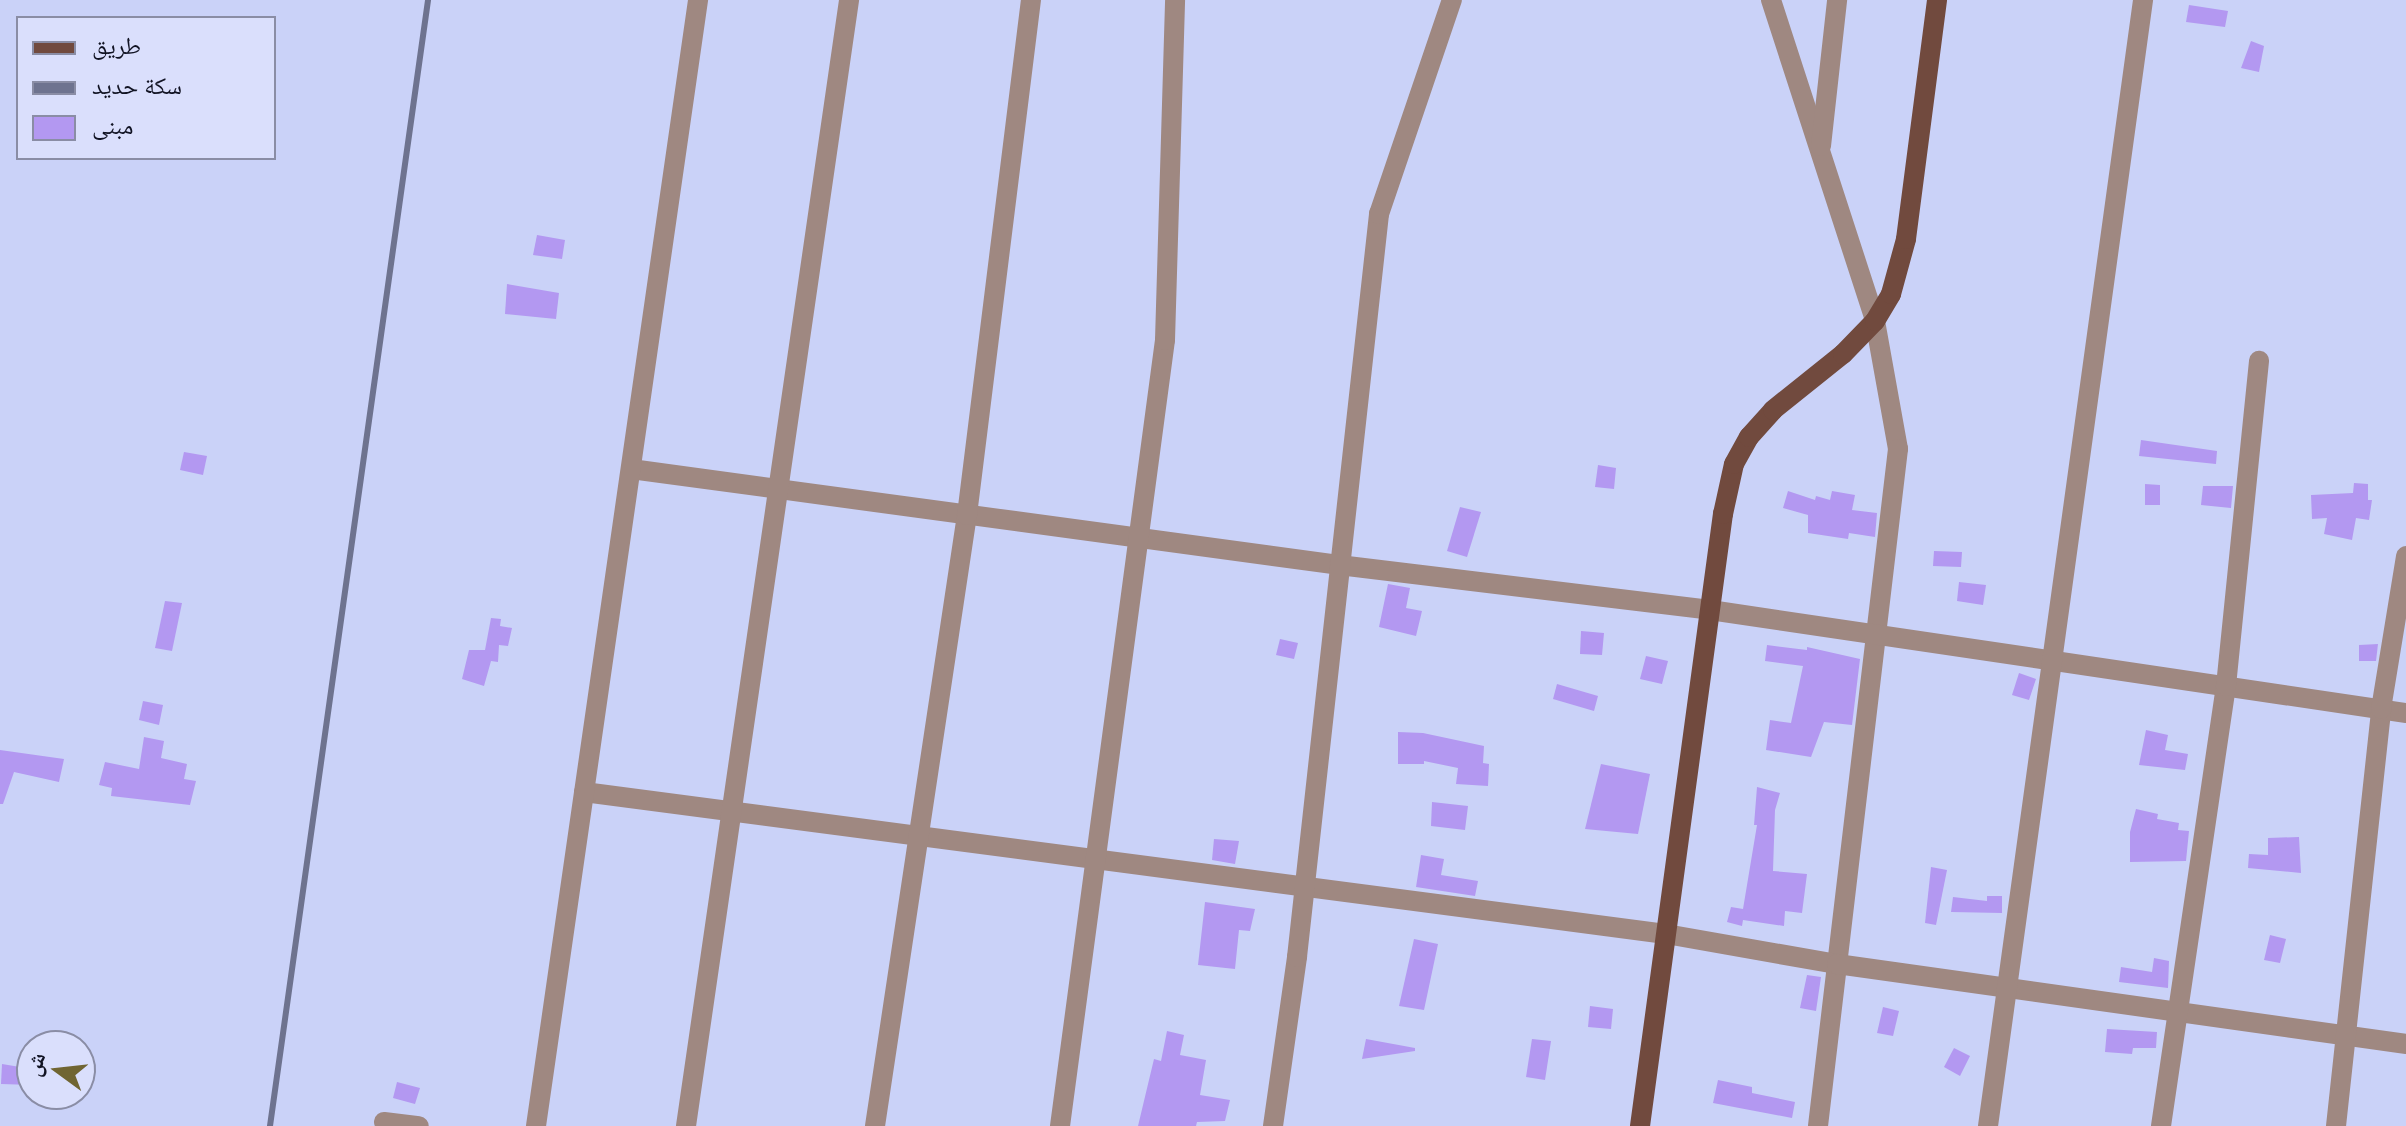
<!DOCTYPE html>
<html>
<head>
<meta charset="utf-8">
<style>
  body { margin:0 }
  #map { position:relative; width:2406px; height:1126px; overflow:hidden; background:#cad2f8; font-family:Raleway,"Noto Naskh Arabic",sans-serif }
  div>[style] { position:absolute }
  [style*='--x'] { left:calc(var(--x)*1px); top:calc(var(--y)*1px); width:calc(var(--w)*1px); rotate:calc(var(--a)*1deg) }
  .building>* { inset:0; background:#b398f1 }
  .minor>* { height:20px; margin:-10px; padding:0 10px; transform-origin:10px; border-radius:10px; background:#9f8881 }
  .major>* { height:20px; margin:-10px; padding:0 10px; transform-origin:10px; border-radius:10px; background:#714a3e }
  .rail>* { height:6px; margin:-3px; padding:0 3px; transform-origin:3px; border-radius:3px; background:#6e738f }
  span { translate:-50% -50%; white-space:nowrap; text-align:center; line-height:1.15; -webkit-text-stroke:6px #dadffc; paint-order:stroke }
  .legend { position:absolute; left:16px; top:16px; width:260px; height:144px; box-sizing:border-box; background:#dadffc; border:2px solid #8a8da5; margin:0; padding:10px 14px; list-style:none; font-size:24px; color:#111323 }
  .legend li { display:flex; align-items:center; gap:16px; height:40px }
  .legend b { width:40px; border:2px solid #8a8da5 }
  .north { position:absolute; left:16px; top:1030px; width:80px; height:80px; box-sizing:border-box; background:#dadffc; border:2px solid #8a8da5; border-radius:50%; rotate:285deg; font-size:22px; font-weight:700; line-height:32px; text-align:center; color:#111323 }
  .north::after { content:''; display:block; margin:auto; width:28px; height:36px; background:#706532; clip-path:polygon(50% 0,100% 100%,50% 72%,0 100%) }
</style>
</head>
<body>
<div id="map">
  <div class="building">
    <div style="clip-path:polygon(2189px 5px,2228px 11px,2225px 27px,2186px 22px)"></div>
    <div style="clip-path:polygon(2251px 41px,2264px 46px,2259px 72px,2241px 68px)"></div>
    <div style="clip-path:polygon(537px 235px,565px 240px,562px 259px,533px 255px)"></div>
    <div style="clip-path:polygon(507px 284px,559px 293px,556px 319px,505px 314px)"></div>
    <div style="clip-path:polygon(2141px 440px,2217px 451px,2216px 464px,2139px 456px)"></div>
    <div style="clip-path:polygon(184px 452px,207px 456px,203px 475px,180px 470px)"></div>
    <div style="clip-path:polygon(1598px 465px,1616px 468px,1614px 489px,1595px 487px)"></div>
    <div style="clip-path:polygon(2354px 483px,2368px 484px,2368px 500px,2372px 500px,2369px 520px,2356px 518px,2352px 540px,2324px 534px,2327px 518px,2312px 519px,2311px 495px,2353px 493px)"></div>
    <div style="clip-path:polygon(2145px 484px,2160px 485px,2160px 505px,2145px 505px)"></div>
    <div style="clip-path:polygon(2203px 486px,2233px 486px,2231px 508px,2201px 505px)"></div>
    <div style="clip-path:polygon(1788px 491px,1815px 500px,1816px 496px,1830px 500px,1832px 491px,1855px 495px,1852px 510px,1877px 513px,1875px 537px,1849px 533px,1848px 539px,1808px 533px,1808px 515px,1783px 508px)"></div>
    <div style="clip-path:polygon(1460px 507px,1481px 512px,1467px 557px,1447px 551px)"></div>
    <div style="clip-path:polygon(1934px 551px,1962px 552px,1961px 567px,1933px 566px)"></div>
    <div style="clip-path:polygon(1959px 582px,1986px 585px,1983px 605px,1957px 601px)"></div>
    <div style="clip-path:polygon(1388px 584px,1410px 588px,1406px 608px,1422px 611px,1416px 636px,1379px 627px)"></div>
    <div style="clip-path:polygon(165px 601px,182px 603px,172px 651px,155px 648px)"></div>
    <div style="clip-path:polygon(491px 618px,501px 619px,500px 626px,512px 628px,508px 646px,499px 645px,498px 662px,491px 661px,484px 686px,462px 679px,469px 650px,485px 650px)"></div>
    <div style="clip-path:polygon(1581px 631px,1604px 633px,1602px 655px,1580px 654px)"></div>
    <div style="clip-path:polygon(1280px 639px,1298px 643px,1294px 659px,1276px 655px)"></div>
    <div style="clip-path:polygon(2378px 644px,2376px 661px,2359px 661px,2359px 645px)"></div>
    <div style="clip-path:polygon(1767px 645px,1807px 650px,1807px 647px,1860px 659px,1852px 725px,1824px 722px,1811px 757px,1766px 750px,1770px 720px,1791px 723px,1803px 666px,1765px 661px)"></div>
    <div style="clip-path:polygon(1646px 656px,1668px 661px,1662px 684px,1640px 679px)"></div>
    <div style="clip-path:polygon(2019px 673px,2036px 679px,2029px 700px,2012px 695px)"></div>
    <div style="clip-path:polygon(1557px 684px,1598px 696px,1594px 711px,1553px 699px)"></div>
    <div style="clip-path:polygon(143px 701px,163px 705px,159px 725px,139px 720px)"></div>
    <div style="clip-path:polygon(2146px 730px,2168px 735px,2165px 750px,2188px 754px,2185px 770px,2139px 765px)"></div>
    <div style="clip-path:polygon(1398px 732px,1423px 733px,1484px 746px,1483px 763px,1489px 764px,1488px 786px,1456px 784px,1458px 768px,1424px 761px,1424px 764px,1398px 764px)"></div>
    <div style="clip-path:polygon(144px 737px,164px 741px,161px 758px,187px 764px,184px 779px,196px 781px,190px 805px,111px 796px,112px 788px,99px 785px,105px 762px,139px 769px)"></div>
    <div style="clip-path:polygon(0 750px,64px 759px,59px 782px,14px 772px,3px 804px,0 804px)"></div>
    <div style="clip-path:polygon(1601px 764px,1650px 774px,1638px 834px,1585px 829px)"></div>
    <div style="clip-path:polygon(1757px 787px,1780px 793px,1775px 810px,1773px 871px,1807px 874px,1802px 913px,1785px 911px,1784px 926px,1743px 920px,1742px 926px,1727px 922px,1731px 907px,1743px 909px,1757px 825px,1754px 825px)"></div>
    <div style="clip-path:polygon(1432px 802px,1468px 806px,1465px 830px,1431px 826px)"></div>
    <div style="clip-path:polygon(2136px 809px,2158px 814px,2157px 819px,2179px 823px,2178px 830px,2189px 831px,2186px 861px,2130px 862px,2130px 832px)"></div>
    <div style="clip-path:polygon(2299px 837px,2301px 873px,2248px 868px,2249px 854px,2268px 855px,2268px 838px)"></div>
    <div style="clip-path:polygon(1214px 839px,1239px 841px,1235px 864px,1212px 860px)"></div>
    <div style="clip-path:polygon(1421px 855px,1444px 859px,1441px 875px,1478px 881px,1475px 896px,1416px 887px)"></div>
    <div style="clip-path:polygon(1931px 867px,1947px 870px,1936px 925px,1925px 923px)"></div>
    <div style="clip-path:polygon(1987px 896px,2002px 896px,2002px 913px,1951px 912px,1953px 897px,1987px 901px)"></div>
    <div style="clip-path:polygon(1205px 902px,1255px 909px,1250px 931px,1239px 930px,1235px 969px,1198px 965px)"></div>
    <div style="clip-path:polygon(2270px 935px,2286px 939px,2280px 963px,2264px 960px)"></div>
    <div style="clip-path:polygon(1414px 939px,1438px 944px,1424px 1010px,1399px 1006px)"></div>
    <div style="clip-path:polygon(2154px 958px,2169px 961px,2168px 988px,2119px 982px,2121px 967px,2152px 972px)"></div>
    <div style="clip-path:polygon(1807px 975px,1821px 977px,1816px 1011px,1800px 1008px)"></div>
    <div style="clip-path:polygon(1590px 1006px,1613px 1009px,1611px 1029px,1588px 1027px)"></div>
    <div style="clip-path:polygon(1883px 1007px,1899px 1011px,1893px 1036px,1877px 1033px)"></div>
    <div style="clip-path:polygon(2107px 1029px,2157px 1032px,2156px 1048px,2133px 1048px,2132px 1054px,2105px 1052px)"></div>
    <div style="clip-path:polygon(1167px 1031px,1184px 1035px,1180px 1055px,1206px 1060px,1200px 1095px,1230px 1100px,1225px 1121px,1197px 1122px,1196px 1126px,1138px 1126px,1154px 1059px,1161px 1061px)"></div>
    <div style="clip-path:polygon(1366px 1039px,1415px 1048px,1415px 1051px,1362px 1059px)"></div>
    <div style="clip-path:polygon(1532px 1039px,1551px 1041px,1545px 1080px,1526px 1077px)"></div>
    <div style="clip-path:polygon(1954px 1048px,1970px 1056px,1960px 1076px,1944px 1067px)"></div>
    <div style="clip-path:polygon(2px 1064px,32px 1069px,32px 1085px,1px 1084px)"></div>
    <div style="clip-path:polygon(1718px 1080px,1752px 1087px,1752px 1093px,1795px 1102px,1792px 1118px,1713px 1103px)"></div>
    <div style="clip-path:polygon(397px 1082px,420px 1088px,415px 1104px,393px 1098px)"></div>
  </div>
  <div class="minor">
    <div style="--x:1771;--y:0;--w:337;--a:72"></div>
    <div style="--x:1875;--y:321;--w:130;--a:79.8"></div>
    <div style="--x:1898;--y:449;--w:682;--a:96.74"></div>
    <div style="--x:1821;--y:146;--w:147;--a:-83.7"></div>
    <div style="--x:631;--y:469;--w:714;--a:7.72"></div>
    <div style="--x:1339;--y:565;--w:374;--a:6.9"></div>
    <div style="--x:1710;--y:610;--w:704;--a:8.42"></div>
    <div style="--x:584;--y:792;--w:1091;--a:7.48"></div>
    <div style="--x:1666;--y:934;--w:174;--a:10"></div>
    <div style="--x:1837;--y:964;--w:575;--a:8"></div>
    <div style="--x:384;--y:1122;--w:35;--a:7"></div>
    <div style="--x:536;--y:1126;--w:1138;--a:-81.81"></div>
    <div style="--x:686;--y:1126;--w:1138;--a:-81.76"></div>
    <div style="--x:875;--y:1126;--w:618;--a:-81.44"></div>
    <div style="--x:967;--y:515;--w:519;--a:-82.92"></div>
    <div style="--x:1060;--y:1126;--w:793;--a:-82.39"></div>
    <div style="--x:1165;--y:340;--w:340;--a:-88.3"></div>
    <div style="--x:1273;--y:1126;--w:171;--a:-81.9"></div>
    <div style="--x:1297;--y:957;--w:748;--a:-83.7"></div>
    <div style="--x:1379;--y:214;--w:226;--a:-71.2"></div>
    <div style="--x:1988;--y:1126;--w:1137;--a:-82.16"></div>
    <div style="--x:2161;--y:1126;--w:445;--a:-81.6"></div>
    <div style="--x:2226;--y:686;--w:327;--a:-84.2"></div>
    <div style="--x:2336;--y:1126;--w:419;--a:-83.8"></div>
    <div style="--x:2381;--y:709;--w:155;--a:-80.7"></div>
  </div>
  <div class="major">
    <div style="--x:1640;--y:1126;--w:618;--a:-82.28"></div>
    <div style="--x:1723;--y:514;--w:51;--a:-77.6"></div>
    <div style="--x:1734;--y:464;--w:31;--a:-61"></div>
    <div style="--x:1749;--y:437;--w:36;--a:-48"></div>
    <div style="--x:1773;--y:410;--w:90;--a:-38.7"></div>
    <div style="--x:1843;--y:354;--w:46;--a:-45.9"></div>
    <div style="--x:1875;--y:321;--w:31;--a:-59"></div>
    <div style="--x:1891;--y:294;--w:57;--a:-74.7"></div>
    <div style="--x:1906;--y:239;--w:241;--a:-82.6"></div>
  </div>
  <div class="rail">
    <div style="--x:270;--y:1126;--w:1137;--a:-82.01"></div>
  </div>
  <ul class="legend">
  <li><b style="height:10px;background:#714a3e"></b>طريق</li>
  <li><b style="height:10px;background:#6e738f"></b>سكة حديد</li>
  <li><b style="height:22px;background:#b398f1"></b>مبنى</li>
  </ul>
  <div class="north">ش</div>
</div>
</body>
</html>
